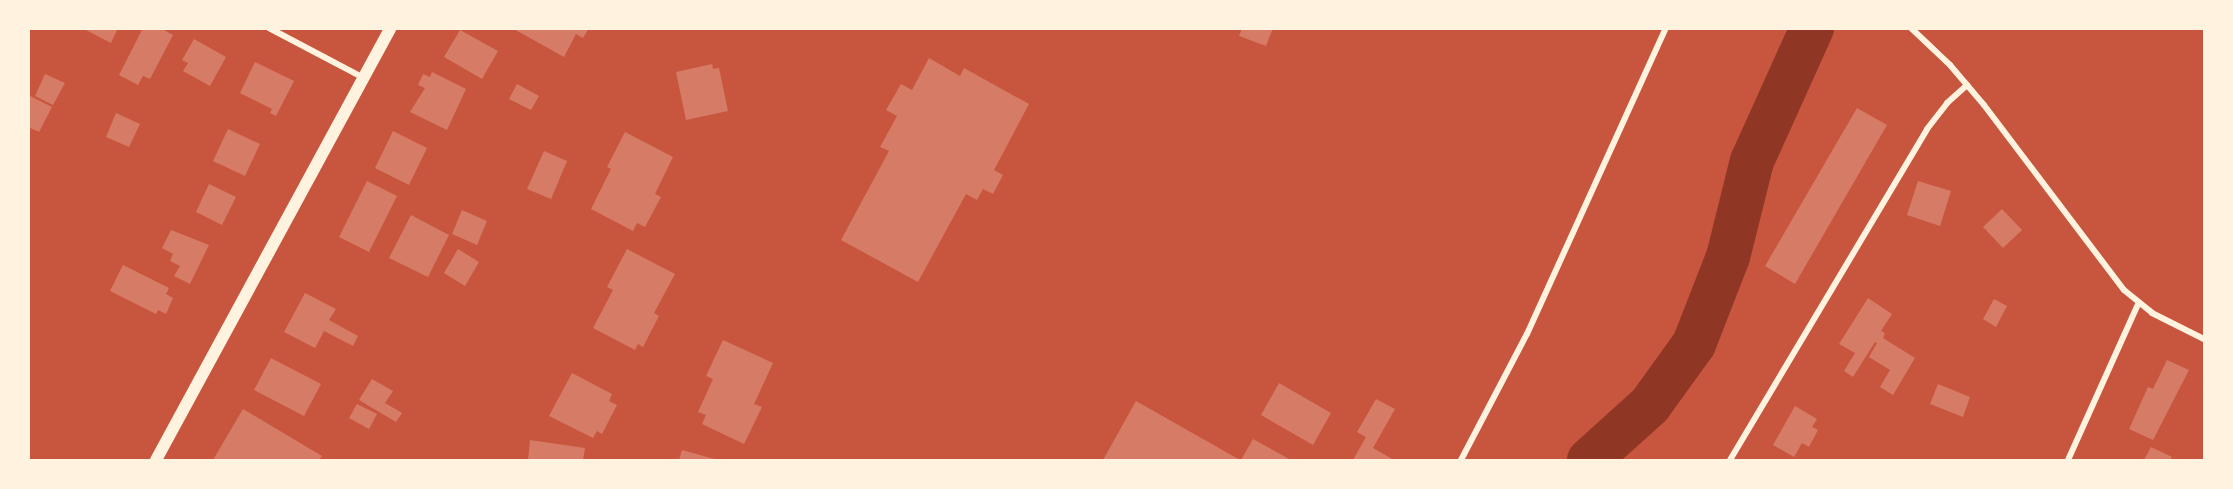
<!DOCTYPE html>
<html>
<head>
<meta charset="utf-8">
<style>
  body { margin:0 }
  #map { position:relative; width:2233px; height:489px; overflow:hidden; background:#c8553d; font-family:"Source Sans 3",sans-serif }
  div>[style] { position:absolute }
  [style*='--x'] { left:calc(var(--x)*1px); top:calc(var(--y)*1px); width:calc(var(--w)*1px); rotate:calc(var(--a)*1deg) }
  .river>* { height:44px; margin:-22px; padding:0 22px; transform-origin:22px; border-radius:22px; background:#8f3625 }
  .building>* { inset:0; background:#d67c66 }
  .minor>* { height:6px; margin:-3px; padding:0 3px; transform-origin:3px; border-radius:3px; background:#fff3e0 }
  .secondary>* { height:12px; margin:-6px; padding:0 6px; transform-origin:6px; border-radius:6px; background:#fff3e0 }
  span { translate:-50% -50%; white-space:nowrap; text-align:center; line-height:1.15; -webkit-text-stroke:5px #fff3e0; paint-order:stroke }
  .frame { position:absolute; inset:0; border:30px solid #fff3e0; pointer-events:none }
</style>
</head>
<body>
<div id="map">
  <div class="river">
    <div style="--x:1589;--y:460;--w:82;--a:-42"></div>
    <div style="--x:1650;--y:405;--w:75;--a:-54.2"></div>
    <div style="--x:1694;--y:344;--w:93;--a:-68.7"></div>
    <div style="--x:1728;--y:257;--w:99;--a:-76"></div>
    <div style="--x:1752;--y:161;--w:146;--a:-65.7"></div>
  </div>
  <div class="building">
    <div style="clip-path:polygon(82px 28px,118px 28px,111px 43px)"></div>
    <div style="clip-path:polygon(143px 28px,160px 28px,173px 35px,150px 79px,143px 76px,138px 85px,119px 75px)"></div>
    <div style="clip-path:polygon(512px 28px,589px 28px,583px 38px,576px 34px,564px 57px)"></div>
    <div style="clip-path:polygon(1242px 28px,1273px 28px,1266px 46px,1239px 36px)"></div>
    <div style="clip-path:polygon(460px 30px,498px 51px,482px 79px,444px 57px)"></div>
    <div style="clip-path:polygon(194px 39px,226px 57px,210px 86px,183px 71px,188px 63px,182px 60px)"></div>
    <div style="clip-path:polygon(929px 58px,960px 76px,964px 68px,1029px 104px,994px 170px,1003px 175px,993px 194px,983px 189px,977px 200px,966px 194px,918px 282px,841px 240px,889px 151px,880px 147px,897px 116px,886px 110px,901px 84px,912px 90px)"></div>
    <div style="clip-path:polygon(255px 62px,294px 81px,276px 116px,270px 113px,272px 109px,240px 93px)"></div>
    <div style="clip-path:polygon(712px 64px,713px 69px,719px 68px,728px 111px,686px 120px,676px 72px)"></div>
    <div style="clip-path:polygon(432px 72px,466px 89px,447px 130px,410px 112px,425px 88px,418px 85px,423px 74px,430px 77px)"></div>
    <div style="clip-path:polygon(45px 74px,65px 83px,53px 105px,35px 96px)"></div>
    <div style="clip-path:polygon(517px 84px,539px 96px,531px 110px,509px 99px)"></div>
    <div style="clip-path:polygon(30px 96px,52px 107px,39px 132px,28px 127px)"></div>
    <div style="clip-path:polygon(1857px 108px,1887px 125px,1795px 284px,1765px 266px)"></div>
    <div style="clip-path:polygon(116px 113px,140px 124px,129px 147px,106px 137px)"></div>
    <div style="clip-path:polygon(228px 129px,260px 144px,245px 176px,213px 161px)"></div>
    <div style="clip-path:polygon(393px 131px,427px 148px,409px 185px,375px 168px)"></div>
    <div style="clip-path:polygon(625px 132px,673px 157px,655px 194px,661px 197px,645px 227px,637px 223px,633px 231px,591px 209px,611px 169px,607px 167px)"></div>
    <div style="clip-path:polygon(544px 151px,567px 161px,551px 199px,527px 189px)"></div>
    <div style="clip-path:polygon(367px 181px,397px 196px,369px 252px,339px 237px)"></div>
    <div style="clip-path:polygon(1918px 181px,1951px 191px,1940px 226px,1907px 215px)"></div>
    <div style="clip-path:polygon(209px 184px,236px 197px,222px 225px,196px 212px)"></div>
    <div style="clip-path:polygon(2002px 209px,2022px 230px,2003px 248px,1983px 227px)"></div>
    <div style="clip-path:polygon(462px 210px,487px 221px,477px 245px,452px 234px)"></div>
    <div style="clip-path:polygon(411px 215px,449px 235px,428px 277px,389px 258px)"></div>
    <div style="clip-path:polygon(171px 230px,209px 245px,190px 284px,174px 276px,180px 266px,170px 261px,173px 254px,162px 248px)"></div>
    <div style="clip-path:polygon(458px 249px,479px 262px,465px 286px,444px 273px)"></div>
    <div style="clip-path:polygon(627px 249px,675px 274px,654px 313px,659px 316px,643px 347px,638px 344px,635px 350px,593px 328px,613px 290px,607px 287px)"></div>
    <div style="clip-path:polygon(123px 265px,169px 288px,166px 294px,173px 298px,166px 314px,158px 310px,156px 314px,110px 291px)"></div>
    <div style="clip-path:polygon(305px 293px,336px 309px,329px 320px,358px 336px,353px 346px,324px 331px,315px 348px,284px 332px)"></div>
    <div style="clip-path:polygon(1868px 298px,1892px 314px,1881px 331px,1885px 333px,1883px 338px,1915px 358px,1893px 395px,1880px 387px,1890px 370px,1869px 357px,1877px 343px,1875px 342px,1853px 377px,1844px 371px,1855px 353px,1839px 344px)"></div>
    <div style="clip-path:polygon(1994px 299px,2007px 306px,1996px 327px,1983px 319px)"></div>
    <div style="clip-path:polygon(723px 340px,773px 363px,754px 404px,762px 407px,744px 444px,702px 424px,706px 415px,698px 412px,713px 379px,706px 376px)"></div>
    <div style="clip-path:polygon(271px 358px,321px 384px,304px 416px,254px 390px)"></div>
    <div style="clip-path:polygon(2167px 360px,2189px 370px,2153px 440px,2129px 429px,2148px 387px,2153px 389px)"></div>
    <div style="clip-path:polygon(572px 373px,612px 394px,609px 401px,617px 405px,602px 434px,597px 431px,593px 438px,549px 416px)"></div>
    <div style="clip-path:polygon(372px 379px,393px 391px,385px 403px,402px 413px,396px 422px,359px 400px)"></div>
    <div style="clip-path:polygon(1279px 383px,1331px 413px,1313px 445px,1261px 415px)"></div>
    <div style="clip-path:polygon(1938px 384px,1970px 397px,1963px 417px,1930px 404px)"></div>
    <div style="clip-path:polygon(1376px 399px,1395px 409px,1373px 448px,1394px 460px,1353px 460px,1366px 437px,1357px 432px)"></div>
    <div style="clip-path:polygon(1136px 401px,1240px 460px,1103px 460px)"></div>
    <div style="clip-path:polygon(357px 404px,377px 414px,369px 429px,349px 418px)"></div>
    <div style="clip-path:polygon(1795px 406px,1817px 419px,1812px 427px,1818px 430px,1809px 447px,1802px 443px,1794px 457px,1773px 445px)"></div>
    <div style="clip-path:polygon(243px 409px,322px 456px,319px 460px,213px 460px)"></div>
    <div style="clip-path:polygon(1253px 439px,1291px 460px,1241px 460px)"></div>
    <div style="clip-path:polygon(530px 440px,585px 448px,583px 460px,528px 460px)"></div>
    <div style="clip-path:polygon(2151px 447px,2172px 457px,2170px 460px,2144px 460px)"></div>
    <div style="clip-path:polygon(682px 450px,718px 460px,679px 460px)"></div>
  </div>
  <div class="minor">
    <div style="--x:269;--y:28;--w:107;--a:27.8"></div>
    <div style="--x:1911;--y:28;--w:54;--a:43.5"></div>
    <div style="--x:1950;--y:65;--w:52;--a:49.6"></div>
    <div style="--x:1984;--y:105;--w:232;--a:52.9"></div>
    <div style="--x:2124;--y:290;--w:36;--a:39"></div>
    <div style="--x:2152;--y:313;--w:58;--a:26.6"></div>
    <div style="--x:1461;--y:460;--w:142;--a:-62.4"></div>
    <div style="--x:1527;--y:334;--w:336;--a:-65.6"></div>
    <div style="--x:1730;--y:460;--w:385;--a:-59.2"></div>
    <div style="--x:1927;--y:129;--w:33;--a:-52"></div>
    <div style="--x:1947;--y:103;--w:27;--a:-42"></div>
    <div style="--x:2068;--y:460;--w:171;--a:-65.8"></div>
  </div>
  <div class="secondary">
    <div style="--x:156;--y:460;--w:492;--a:-61.5"></div>
  </div>
  <div class="frame"></div>
</div>
</body>
</html>
